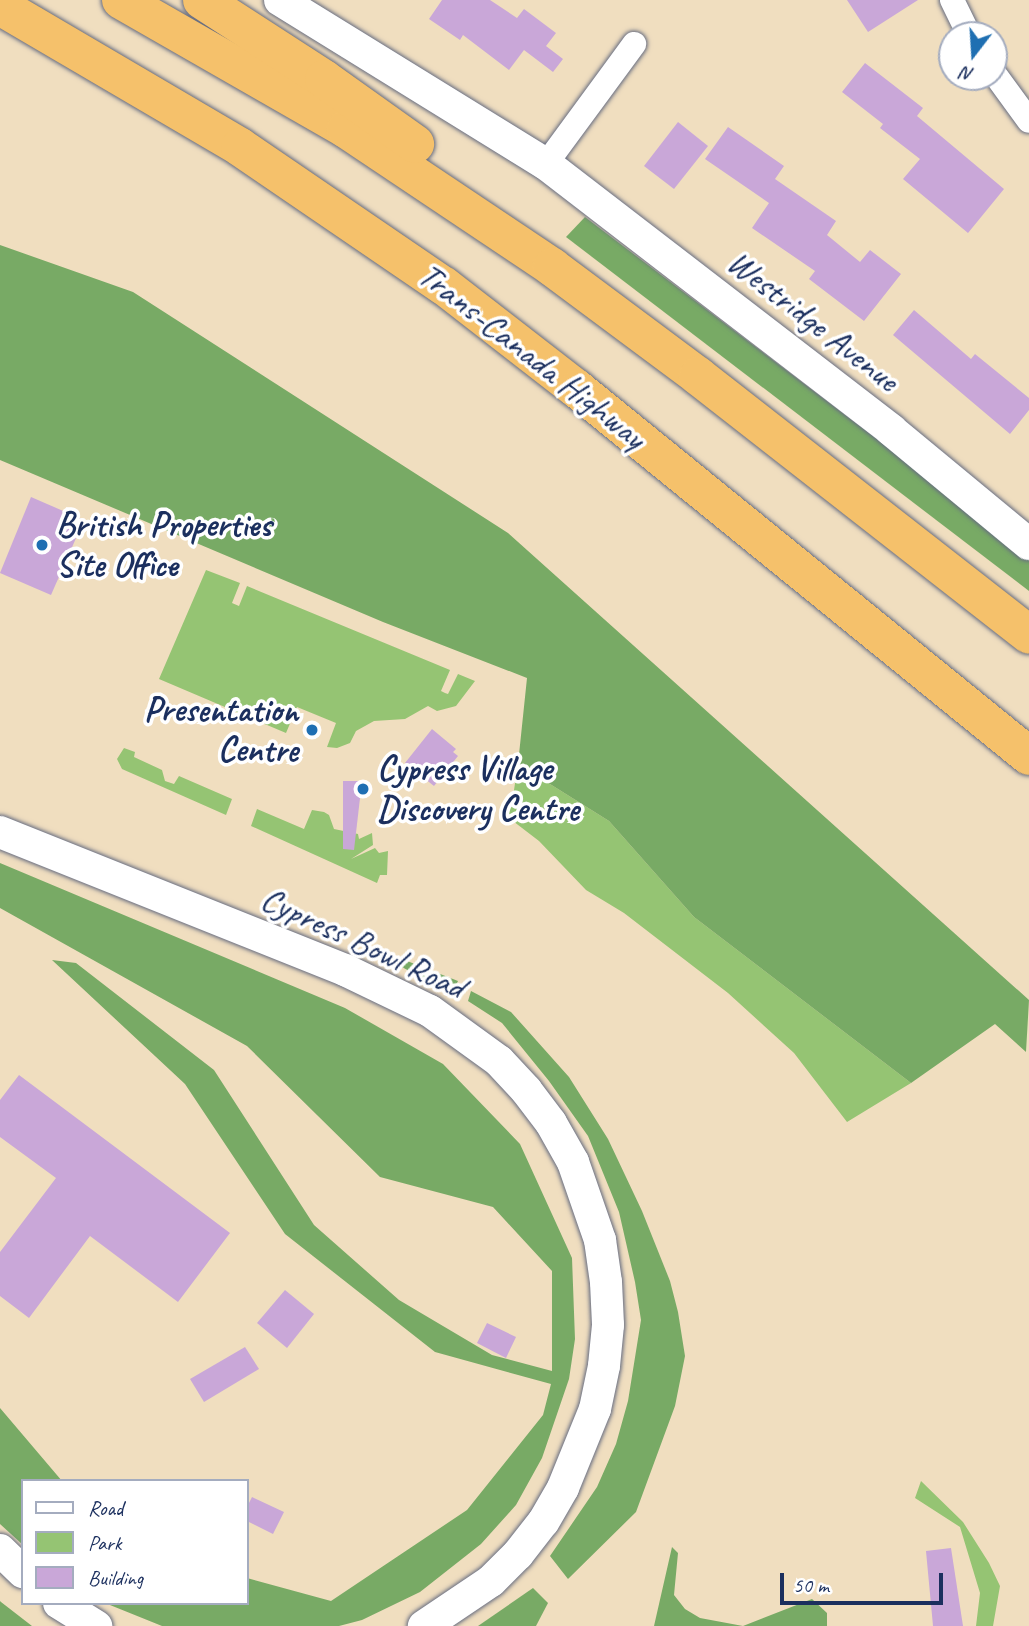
<!DOCTYPE html>
<html>
<head>
<meta charset="utf-8">
<style>
  body { margin:0 }
  #map { position:relative; width:1029px; height:1626px; overflow:hidden; background:#f0debf; font-family:Caveat,sans-serif }
  div>[style] { position:absolute }
  [style*='--x'] { left:calc(var(--x)*1px); top:calc(var(--y)*1px); width:calc(var(--w)*1px); rotate:calc(var(--a)*1deg) }
  .green>* { inset:0; background:#95c473 }
  .forest>* { inset:0; background:#78aa65 }
  .building>* { inset:0; background:#c9a7d8 }
  .roads { filter:drop-shadow(0 0 2px #666c80) drop-shadow(0 0 2px #666c80) }
  .minor>* { height:24px; margin:-12px; padding:0 12px; transform-origin:12px; border-radius:12px; background:#fff }
  .tertiary>* { height:32px; margin:-16px; padding:0 16px; transform-origin:16px; border-radius:16px; background:#fff }
  .motorway>* { height:38px; margin:-19px; padding:0 19px; transform-origin:19px; border-radius:19px; background:#f5c16b }
  .dots>* { width:19px; height:19px; translate:-50% -50%; box-sizing:border-box; border:4px solid #fff; border-radius:50% }
  span { translate:-50% -50%; white-space:nowrap; text-align:center; line-height:1.15; -webkit-text-stroke:7px #fff; paint-order:stroke }
  .street-label { font-size:35px; color:#1b2f5e }
  .poi-label { font-size:35px; color:#1b2f5e; font-weight:700 }
  .left { translate:0 -50%; text-align:left }
  .right { translate:-100% -50%; text-align:right }
  .legend { position:absolute; left:21px; top:1479px; width:228px; height:126px; box-sizing:border-box; background:#fff; border:2px solid #a4acbf; margin:0; padding:9px 12px; list-style:none; font-size:21px; color:#1b2f5e }
  .legend li { display:flex; align-items:center; gap:14px; height:35px }
  .legend b { width:35px; border:2px solid #a4acbf }
  .north { position:absolute; left:938px; top:21px; width:70px; height:70px; box-sizing:border-box; background:#fff; border:2px solid #a4acbf; border-radius:50%; rotate:197deg; font-size:19px; font-weight:700; line-height:28px; text-align:center; color:#1b2f5e }
  .north::after { content:''; display:block; margin:auto; width:24px; height:32px; background:#1f6fb2; clip-path:polygon(50% 0,100% 100%,50% 72%,0 100%) }
  .scale { position:absolute; left:780px; top:1573px; width:163px; height:32px; box-sizing:border-box; border:4px solid #1b2f5e; border-top:0; padding-left:9px; font-size:21px; line-height:24px; white-space:nowrap; color:#1b2f5e; -webkit-text-stroke:5px #fff; paint-order:stroke }
</style>
</head>
<body>
<div id="map">
  <div class="green">
    <div style="clip-path:polygon(206px 570px,240px 583px,232px 603px,239px 606px,247px 586px,450px 670px,441px 691px,445px 693px,448px 694px,458px 674px,475px 681px,456px 706px,437px 711px,428px 706px,405px 719px,374px 721px,356px 731px,350px 743px,337px 748px,327px 747px,336px 723px,297px 707px,286px 733px,159px 679px)"></div>
    <div style="clip-path:polygon(124px 748px,135px 752px,134px 757px,162px 770px,165px 781px,174px 784px,179px 776px,232px 799px,226px 815px,122px 769px,117px 759px)"></div>
    <div style="clip-path:polygon(518px 764px,609px 821px,694px 917px,911px 1083px,847px 1122px,794px 1053px,728px 993px,624px 913px,586px 890px,539px 841px,505px 815px,512px 803px)"></div>
    <div style="clip-path:polygon(257px 809px,304px 829px,312px 810px,324px 812px,329px 815px,334px 829px,358px 834px,359px 839px,372px 833px,373px 845px,351px 859px,375px 848px,379px 853px,388px 851px,387px 875px,380px 875px,377px 883px,251px 826px)"></div>
    <div style="clip-path:polygon(921px 1481px,963px 1522px,989px 1563px,1000px 1586px,993px 1626px,976px 1626px,980px 1593px,960px 1527px,915px 1498px)"></div>
  </div>
  <div class="forest">
    <div style="clip-path:polygon(585px 217px,1029px 555px,1029px 591px,566px 237px)"></div>
    <div style="clip-path:polygon(0 245px,133px 292px,508px 533px,1029px 1000px,1026px 1052px,995px 1024px,911px 1083px,694px 917px,609px 821px,518px 764px,527px 678px,383px 622px,0 460px)"></div>
    <div style="clip-path:polygon(0 863px,345px 1008px,443px 1064px,520px 1144px,572px 1258px,575px 1339px,569px 1379px,542px 1458px,516px 1505px,481px 1544px,420px 1592px,362px 1620px,339px 1626px,162px 1626px,105px 1603px,247px 1603px,247px 1578px,331px 1601px,467px 1510px,543px 1415px,551px 1384px,435px 1352px,285px 1234px,185px 1084px,52px 960px,76px 963px,214px 1070px,314px 1225px,399px 1300px,492px 1355px,552px 1371px,552px 1271px,493px 1207px,380px 1177px,247px 1046px,0 908px)"></div>
    <div style="clip-path:polygon(402px 959px,458px 981px,452px 994px,400px 966px)"></div>
    <div style="clip-path:polygon(471px 991px,511px 1012px,569px 1077px,608px 1139px,642px 1211px,670px 1281px,678px 1312px,685px 1356px,675px 1406px,636px 1512px,568px 1579px,550px 1556px,597px 1487px,616px 1444px,628px 1401px,641px 1320px,635px 1282px,619px 1212px,588px 1136px,549px 1081px,502px 1023px,468px 1001px)"></div>
    <div style="clip-path:polygon(0 1408px,62px 1481px,23px 1481px,23px 1545px,0 1524px)"></div>
    <div style="clip-path:polygon(672px 1547px,678px 1553px,674px 1595px,685px 1609px,700px 1618px,743px 1626px,812px 1599px,827px 1613px,827px 1626px,654px 1626px)"></div>
    <div style="clip-path:polygon(533px 1588px,548px 1603px,536px 1626px,478px 1626px)"></div>
    <div style="clip-path:polygon(0 1601px,1px 1602px,32px 1626px,0 1626px)"></div>
  </div>
  <div class="building">
    <div style="clip-path:polygon(442px 0,490px 0,517px 18px,524px 9px,556px 33px,546px 46px,563px 59px,553px 72px,524px 50px,509px 70px,463px 35px,460px 40px,429px 19px)"></div>
    <div style="clip-path:polygon(847px 0,918px 0,868px 32px)"></div>
    <div style="clip-path:polygon(865px 63px,923px 108px,917px 116px,1004px 189px,968px 233px,903px 179px,920px 159px,880px 128px,883px 124px,842px 92px)"></div>
    <div style="clip-path:polygon(678px 122px,708px 146px,674px 189px,644px 166px)"></div>
    <div style="clip-path:polygon(728px 127px,784px 166px,775px 179px,836px 221px,827px 235px,860px 262px,870px 250px,901px 274px,864px 321px,809px 279px,815px 271px,752px 228px,769px 203px,705px 159px)"></div>
    <div style="clip-path:polygon(914px 310px,971px 359px,975px 354px,1029px 398px,1029px 410px,1010px 434px,893px 335px)"></div>
    <div style="clip-path:polygon(31px 497px,84px 520px,51px 595px,0 573px)"></div>
    <div style="clip-path:polygon(432px 729px,456px 749px,453px 752px,458px 756px,434px 786px,405px 763px)"></div>
    <div style="clip-path:polygon(343px 781px,362px 781px,354px 850px,343px 849px)"></div>
    <div style="clip-path:polygon(19px 1075px,230px 1233px,178px 1302px,90px 1236px,29px 1318px,0 1296px,0 1252px,56px 1178px,0 1137px,0 1100px)"></div>
    <div style="clip-path:polygon(285px 1290px,314px 1314px,287px 1348px,257px 1323px)"></div>
    <div style="clip-path:polygon(487px 1323px,516px 1337px,506px 1358px,477px 1343px)"></div>
    <div style="clip-path:polygon(245px 1347px,259px 1369px,204px 1402px,190px 1379px)"></div>
    <div style="clip-path:polygon(252px 1497px,284px 1512px,273px 1534px,247px 1521px,247px 1507px)"></div>
    <div style="clip-path:polygon(951px 1548px,963px 1626px,933px 1626px,926px 1551px)"></div>
  </div>
  <div class="roads">
    <div class="minor">
      <div style="--x:952;--y:0;--w:39;--a:64"></div>
      <div style="--x:994;--y:73;--w:59;--a:53.9"></div>
      <div style="--x:546;--y:164;--w:149;--a:-53.7"></div>
    </div>
    <div class="tertiary">
      <div style="--x:280;--y:0;--w:312;--a:31.7"></div>
      <div style="--x:546;--y:164;--w:436;--a:37.6"></div>
      <div style="--x:891;--y:430;--w:179;--a:39.6"></div>
      <div style="--x:0;--y:832;--w:372;--a:21.8"></div>
      <div style="--x:345;--y:970;--w:94;--a:25.8"></div>
      <div style="--x:430;--y:1011;--w:85;--a:35.9"></div>
      <div style="--x:499;--y:1061;--w:40;--a:47"></div>
      <div style="--x:526;--y:1090;--w:41;--a:52.9"></div>
      <div style="--x:551;--y:1123;--w:45;--a:60.6"></div>
      <div style="--x:573;--y:1162;--w:83;--a:70.9"></div>
      <div style="--x:600;--y:1240;--w:42;--a:81.9"></div>
      <div style="--x:606;--y:1282;--w:43;--a:87.3"></div>
      <div style="--x:608;--y:1325;--w:41;--a:95.6"></div>
      <div style="--x:604;--y:1366;--w:44;--a:101.8"></div>
      <div style="--x:595;--y:1409;--w:85;--a:112.1"></div>
      <div style="--x:563;--y:1488;--w:39;--a:120"></div>
      <div style="--x:543;--y:1522;--w:41;--a:128"></div>
      <div style="--x:518;--y:1554;--w:38;--a:135"></div>
      <div style="--x:491;--y:1581;--w:81;--a:146.1"></div>
      <div style="--x:0;--y:1550;--w:32;--a:44"></div>
      <div style="--x:59;--y:1603;--w:44;--a:31.9"></div>
    </div>
    <div class="motorway">
      <div style="--x:121;--y:0;--w:259;--a:29.8"></div>
      <div style="--x:346;--y:129;--w:248;--a:33.8"></div>
      <div style="--x:552;--y:267;--w:182;--a:36.7"></div>
      <div style="--x:698;--y:376;--w:420;--a:38"></div>
      <div style="--x:202;--y:0;--w:145;--a:32.9"></div>
      <div style="--x:324;--y:79;--w:112;--a:35.5"></div>
      <div style="--x:0;--y:6;--w:278;--a:30.4"></div>
      <div style="--x:240;--y:147;--w:247;--a:34.3"></div>
      <div style="--x:444;--y:286;--w:168;--a:37.8"></div>
      <div style="--x:577;--y:389;--w:582;--a:39.07"></div>
    </div>
  </div>
  <div class="dots">
    <div style="left:42px;top:545px;background:#1f6fb2"></div>
    <div style="left:312px;top:730px;background:#1f6fb2"></div>
    <div style="left:363px;top:789px;background:#1f6fb2"></div>
  </div>
  <div class="street-label">
    <span style="left:813px;top:321px;rotate:38deg">Westridge Avenue</span>
    <span style="left:532px;top:356px;rotate:38deg">Trans-Canada Highway</span>
    <span style="left:363px;top:943px;rotate:25deg">Cypress Bowl Road</span>
  </div>
  <div class="poi-label">
    <span class="left" style="left:56px;top:545px">British Properties<br>Site Office</span>
    <span class="right" style="left:298px;top:730px">Presentation<br>Centre</span>
    <span class="left" style="left:377px;top:789px">Cypress Village<br>Discovery Centre</span>
  </div>
  <ul class="legend">
  <li><b style="height:9px;background:#fff"></b>Road</li>
  <li><b style="height:19px;background:#95c473"></b>Park</li>
  <li><b style="height:19px;background:#c9a7d8"></b>Building</li>
  </ul>
  <div class="north">N</div>
  <div class="scale">50 m</div>
</div>
</body>
</html>
